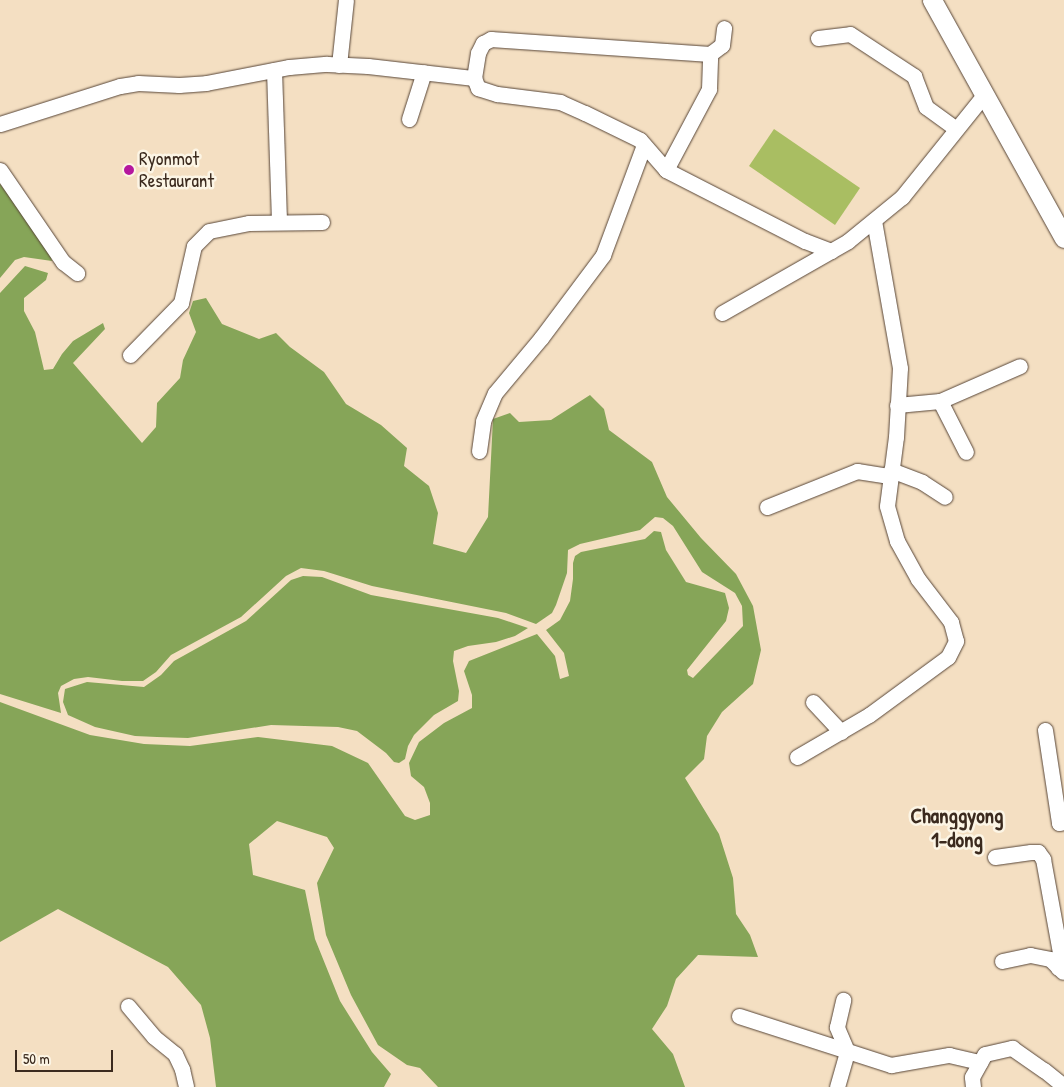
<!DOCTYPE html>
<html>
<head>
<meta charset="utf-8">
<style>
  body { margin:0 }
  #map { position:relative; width:1064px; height:1087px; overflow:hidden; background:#f4dfc2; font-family:"Patrick Hand",sans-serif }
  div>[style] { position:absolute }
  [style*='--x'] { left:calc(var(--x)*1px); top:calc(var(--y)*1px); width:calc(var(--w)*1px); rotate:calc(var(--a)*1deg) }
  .green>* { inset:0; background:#a9be62 }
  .forest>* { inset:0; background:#86a558 }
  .roads { filter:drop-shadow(0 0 1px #574537) drop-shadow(0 0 1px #574537) }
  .minor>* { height:15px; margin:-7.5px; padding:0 7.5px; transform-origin:7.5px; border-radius:7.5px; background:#fff }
  .major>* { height:19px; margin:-9.5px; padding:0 9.5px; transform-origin:9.5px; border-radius:9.5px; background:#fff }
  .dots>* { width:14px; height:14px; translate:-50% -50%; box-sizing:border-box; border:2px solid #fcf5e5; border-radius:50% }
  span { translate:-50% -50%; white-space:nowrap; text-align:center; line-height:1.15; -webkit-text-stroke:5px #fcf5e5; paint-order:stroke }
  .poi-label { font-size:19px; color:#3b2a1e }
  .left { translate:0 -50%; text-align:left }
  .quarter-label { font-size:21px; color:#3b2a1e; font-weight:700 }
  .scale { position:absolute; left:15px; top:1050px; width:98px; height:22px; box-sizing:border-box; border:2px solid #3b2a1e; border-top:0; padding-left:6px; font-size:15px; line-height:18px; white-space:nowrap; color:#3b2a1e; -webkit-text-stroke:4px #fcf5e5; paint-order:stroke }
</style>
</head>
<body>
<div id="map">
  <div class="green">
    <div style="clip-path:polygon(774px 129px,860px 188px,835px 225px,749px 166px)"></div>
  </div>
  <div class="forest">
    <div style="clip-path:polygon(0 184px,49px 248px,52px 261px,24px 257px,15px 260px,0 278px)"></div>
    <div style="clip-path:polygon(25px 266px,48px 273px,46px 280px,24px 298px,24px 311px,35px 332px,44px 370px,53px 369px,62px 354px,73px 341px,103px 323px,105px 329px,73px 363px,142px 443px,156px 427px,157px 403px,180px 378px,183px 360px,196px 332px,189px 313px,193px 301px,206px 298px,222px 324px,259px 339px,276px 333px,290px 347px,324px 372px,346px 404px,381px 425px,407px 448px,404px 466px,429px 486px,438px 513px,433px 544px,466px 553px,488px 517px,493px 419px,510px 413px,519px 422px,551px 420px,590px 395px,604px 409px,609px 430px,652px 462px,667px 497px,701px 538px,736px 574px,753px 606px,761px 650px,753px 684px,722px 712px,707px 736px,704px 759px,685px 778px,719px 834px,733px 878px,736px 914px,750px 935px,758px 957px,698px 955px,676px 979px,667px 1006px,652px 1029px,673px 1054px,685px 1087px,438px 1087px,420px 1068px,407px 1065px,378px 1045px,351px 995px,326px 935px,317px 883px,334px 848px,327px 837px,277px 821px,249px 844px,253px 875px,305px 890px,315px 939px,340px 1001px,372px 1052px,391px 1074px,384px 1087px,216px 1087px,210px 1038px,201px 1005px,168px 967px,58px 909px,0 942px,0 702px,90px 735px,144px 744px,190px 746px,258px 737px,332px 746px,368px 763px,405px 816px,415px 820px,430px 815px,430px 803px,424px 787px,411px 776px,409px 763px,419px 742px,444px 723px,472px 708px,472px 695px,464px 671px,469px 661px,537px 634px,555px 656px,560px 679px,569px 676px,564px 653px,546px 630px,560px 620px,570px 601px,573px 579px,573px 563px,575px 556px,581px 552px,645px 539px,654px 531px,661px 532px,666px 550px,686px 582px,725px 593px,729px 608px,726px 621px,687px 670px,688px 675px,693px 678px,743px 626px,742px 606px,735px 593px,702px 572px,673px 526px,663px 518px,655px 517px,640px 530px,580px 544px,568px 550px,567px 573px,556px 605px,552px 613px,536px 624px,506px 613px,372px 586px,324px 571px,301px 568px,286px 576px,241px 617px,171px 655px,156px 672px,143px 681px,122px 681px,88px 677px,74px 679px,61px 686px,58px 693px,61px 713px,0 694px,0 293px)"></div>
    <div style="clip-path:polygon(303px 576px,322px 577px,371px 595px,498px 618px,528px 628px,515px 636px,496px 642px,468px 646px,454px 651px,453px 661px,459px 691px,458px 701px,434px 715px,414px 735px,408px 746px,405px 759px,399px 763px,394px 762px,386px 753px,357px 731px,338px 727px,271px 725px,188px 738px,157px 737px,135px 736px,95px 727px,68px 715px,63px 702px,65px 689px,87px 682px,144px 687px,161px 675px,174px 661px,246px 621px,291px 580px)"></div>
  </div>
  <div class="roads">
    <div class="minor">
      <div style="--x:818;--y:38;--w:32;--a:-7"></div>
      <div style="--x:850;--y:34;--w:77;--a:33.3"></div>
      <div style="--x:914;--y:76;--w:33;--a:69"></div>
      <div style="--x:926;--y:107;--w:37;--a:36"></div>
      <div style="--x:710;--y:54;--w:220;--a:-176.1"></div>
      <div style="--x:491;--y:39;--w:9;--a:153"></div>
      <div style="--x:483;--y:43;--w:11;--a:117"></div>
      <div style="--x:478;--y:53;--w:25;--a:99"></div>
      <div style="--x:474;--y:78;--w:11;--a:68"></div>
      <div style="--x:478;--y:88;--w:20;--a:18"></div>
      <div style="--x:497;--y:94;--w:64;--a:7.2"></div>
      <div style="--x:560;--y:102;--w:27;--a:24"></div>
      <div style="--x:585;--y:113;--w:61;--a:26.1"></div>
      <div style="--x:640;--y:140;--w:40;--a:49"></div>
      <div style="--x:666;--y:170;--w:156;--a:27.1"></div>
      <div style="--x:805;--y:241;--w:28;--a:21"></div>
      <div style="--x:339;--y:65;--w:65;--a:-83.9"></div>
      <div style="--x:274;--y:70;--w:152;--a:88.1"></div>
      <div style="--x:409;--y:119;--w:49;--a:-72.3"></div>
      <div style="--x:0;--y:124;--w:126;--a:-17.6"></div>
      <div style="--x:120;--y:86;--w:18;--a:-9"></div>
      <div style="--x:138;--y:83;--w:41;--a:2.8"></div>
      <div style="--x:179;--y:85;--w:27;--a:-4"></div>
      <div style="--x:206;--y:83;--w:85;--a:-10.9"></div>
      <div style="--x:289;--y:67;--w:38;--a:-5"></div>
      <div style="--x:327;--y:64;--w:41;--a:2.8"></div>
      <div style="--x:368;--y:66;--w:107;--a:6.5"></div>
      <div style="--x:0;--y:170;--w:112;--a:55.6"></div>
      <div style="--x:63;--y:262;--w:18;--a:38"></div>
      <div style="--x:666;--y:170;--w:92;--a:-62"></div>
      <div style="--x:709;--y:89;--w:35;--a:-88"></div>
      <div style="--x:710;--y:54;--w:15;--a:-37"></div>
      <div style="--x:722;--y:45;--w:17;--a:-83"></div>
      <div style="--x:722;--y:313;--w:145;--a:-29.7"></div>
      <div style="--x:848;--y:241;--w:70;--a:-39.2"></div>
      <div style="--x:902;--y:197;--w:131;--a:-51.2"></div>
      <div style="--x:130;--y:355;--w:73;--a:-45.6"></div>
      <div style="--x:181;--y:303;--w:58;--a:-77.2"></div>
      <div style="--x:194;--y:246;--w:21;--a:-45"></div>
      <div style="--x:209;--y:231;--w:41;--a:-11.3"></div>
      <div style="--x:249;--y:223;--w:73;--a:-0.8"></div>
      <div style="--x:940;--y:401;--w:57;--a:63"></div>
      <div style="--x:897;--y:405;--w:43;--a:-5.3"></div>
      <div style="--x:940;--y:401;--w:87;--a:-23.6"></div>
      <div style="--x:479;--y:451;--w:30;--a:-82"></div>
      <div style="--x:483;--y:421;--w:30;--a:-67"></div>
      <div style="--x:495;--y:393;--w:72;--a:-50.1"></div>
      <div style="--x:541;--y:338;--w:104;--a:-53.2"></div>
      <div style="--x:603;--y:255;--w:117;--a:-69.6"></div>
      <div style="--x:891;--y:470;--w:33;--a:21"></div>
      <div style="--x:922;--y:482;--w:27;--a:33"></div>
      <div style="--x:767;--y:507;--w:97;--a:-21.8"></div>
      <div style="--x:857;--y:471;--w:33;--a:9"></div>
      <div style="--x:813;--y:702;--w:41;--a:47"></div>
      <div style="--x:1045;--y:730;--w:94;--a:81.4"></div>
      <div style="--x:1059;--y:823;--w:5;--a:-11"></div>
      <div style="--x:797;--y:757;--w:83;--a:-30.3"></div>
      <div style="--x:869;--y:715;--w:98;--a:-36.3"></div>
      <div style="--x:948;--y:657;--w:18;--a:-63"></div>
      <div style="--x:956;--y:641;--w:20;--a:-105"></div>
      <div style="--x:951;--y:622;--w:54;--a:-127.5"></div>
      <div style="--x:918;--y:579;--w:43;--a:-118.9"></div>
      <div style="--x:897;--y:541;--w:36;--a:-106"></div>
      <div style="--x:887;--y:506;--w:70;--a:-82.6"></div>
      <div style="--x:896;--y:437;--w:69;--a:-86.7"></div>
      <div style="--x:900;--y:368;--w:150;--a:-100"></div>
      <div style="--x:995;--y:857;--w:36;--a:-8"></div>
      <div style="--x:1031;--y:852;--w:7;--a:0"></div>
      <div style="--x:1038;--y:852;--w:9;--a:54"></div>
      <div style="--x:1043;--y:859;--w:96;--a:79.7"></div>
      <div style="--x:1060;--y:953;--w:15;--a:98"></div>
      <div style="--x:1002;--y:961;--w:29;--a:-12"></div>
      <div style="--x:1030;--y:955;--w:20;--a:11"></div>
      <div style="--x:1050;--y:959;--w:18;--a:45"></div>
      <div style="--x:128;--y:1006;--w:40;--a:50"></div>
      <div style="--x:154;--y:1037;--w:27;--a:39"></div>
      <div style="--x:175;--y:1054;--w:17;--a:65"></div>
      <div style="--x:182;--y:1069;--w:18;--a:77"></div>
      <div style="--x:739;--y:1016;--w:160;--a:17.9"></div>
      <div style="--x:891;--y:1065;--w:59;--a:-9.8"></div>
      <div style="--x:949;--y:1055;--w:32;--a:13"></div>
      <div style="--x:837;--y:1087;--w:37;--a:-74"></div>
      <div style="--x:847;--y:1051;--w:26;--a:-113"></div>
      <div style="--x:837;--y:1027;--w:28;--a:-77"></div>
      <div style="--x:973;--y:1087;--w:10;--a:-96"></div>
      <div style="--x:972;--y:1077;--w:26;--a:-61"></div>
      <div style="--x:985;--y:1054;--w:28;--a:-13"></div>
      <div style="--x:1012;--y:1048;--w:39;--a:35"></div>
      <div style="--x:1044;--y:1070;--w:26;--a:39"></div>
    </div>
    <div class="major">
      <div style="--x:932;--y:0;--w:272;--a:61"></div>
    </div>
  </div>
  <div class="dots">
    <div style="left:129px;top:170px;background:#b5179e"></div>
  </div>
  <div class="poi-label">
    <span class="left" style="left:139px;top:170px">Ryonmot<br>Restaurant</span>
  </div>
  <div class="quarter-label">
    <span style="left:957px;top:828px">Changgyong<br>1-dong</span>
  </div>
  <div class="scale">50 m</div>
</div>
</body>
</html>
